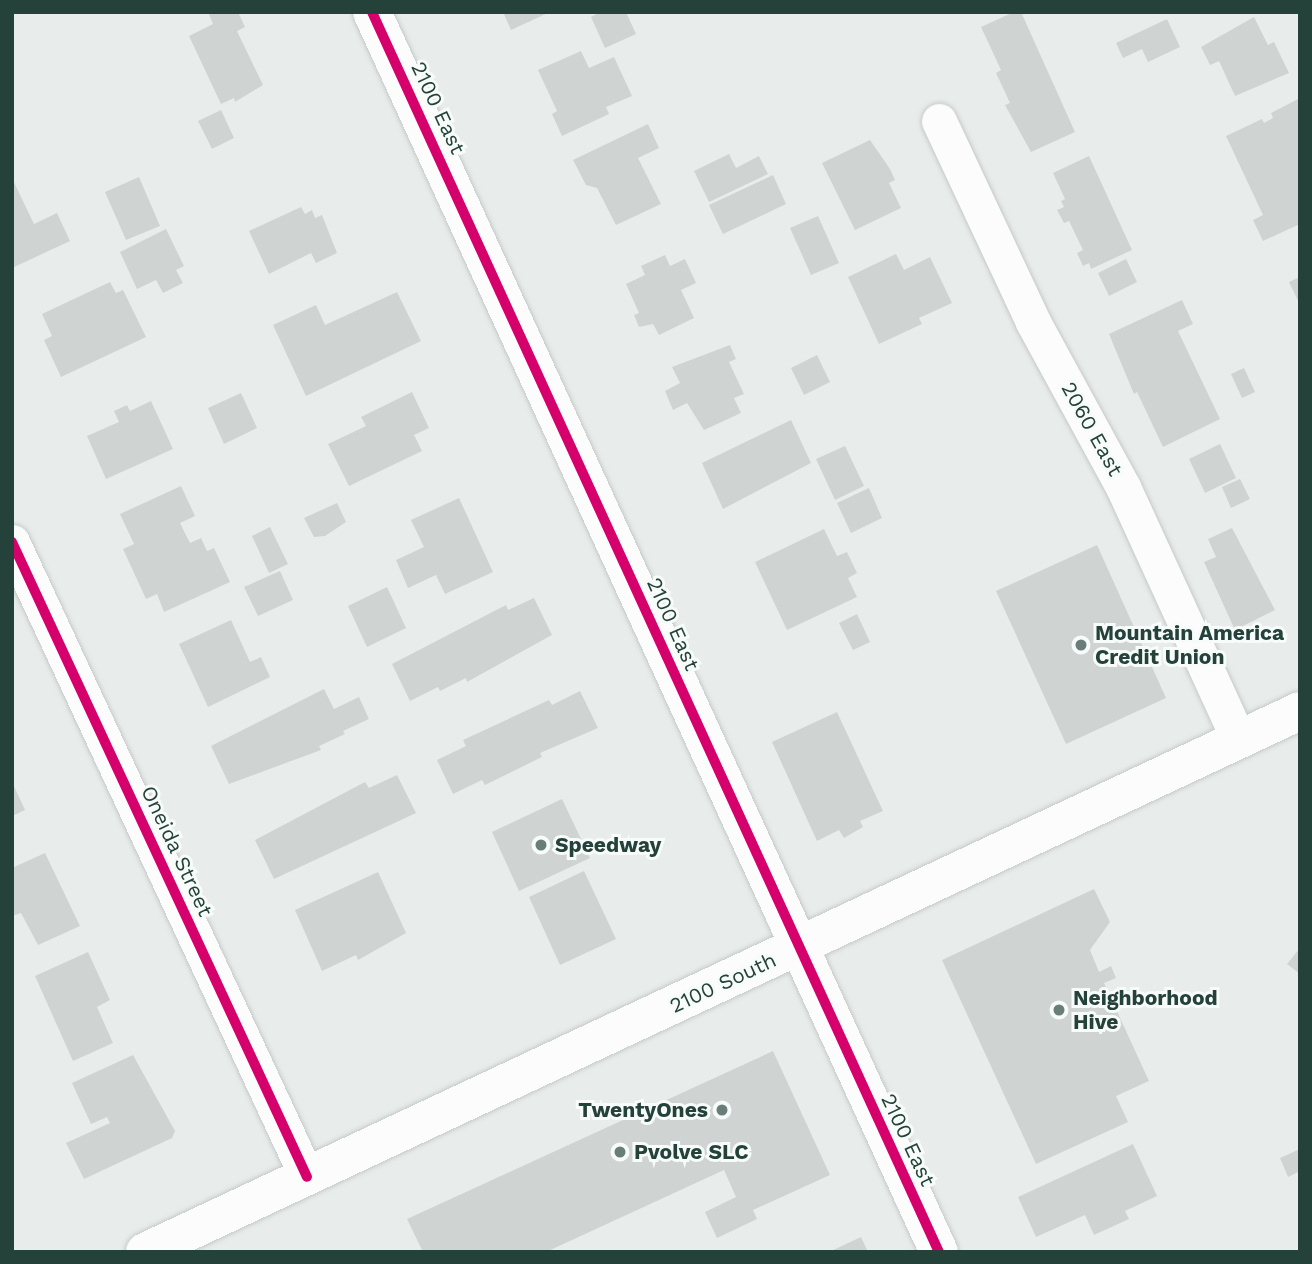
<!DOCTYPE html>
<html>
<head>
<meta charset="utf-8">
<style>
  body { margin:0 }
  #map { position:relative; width:1312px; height:1264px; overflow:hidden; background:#e8edeb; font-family:"Work Sans",sans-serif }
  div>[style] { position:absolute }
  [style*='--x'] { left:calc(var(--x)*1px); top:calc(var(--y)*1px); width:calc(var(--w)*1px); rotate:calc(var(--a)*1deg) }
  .building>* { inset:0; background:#cfd4d2 }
  .roads { filter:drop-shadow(0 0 2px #c5cac8) drop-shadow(0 0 2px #c5cac8) }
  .street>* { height:35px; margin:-17.5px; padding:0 17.5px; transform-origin:17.5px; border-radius:17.5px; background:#fcfcfc }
  .secondary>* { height:38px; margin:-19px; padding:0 19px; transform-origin:19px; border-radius:19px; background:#fcfcfc }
  .cycleway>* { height:10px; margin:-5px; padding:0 5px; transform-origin:5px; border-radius:5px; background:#d6006c }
  .dots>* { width:19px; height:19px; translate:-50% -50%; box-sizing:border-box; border:4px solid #f7fbf9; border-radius:50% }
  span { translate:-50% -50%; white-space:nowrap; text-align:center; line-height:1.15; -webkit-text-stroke:6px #f7fbf9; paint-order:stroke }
  .street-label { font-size:21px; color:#24423a }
  .poi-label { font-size:21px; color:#24423a; font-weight:700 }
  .left { translate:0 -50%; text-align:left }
  .right { translate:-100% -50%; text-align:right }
  .frame { position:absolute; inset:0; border:14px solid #24423a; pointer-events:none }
</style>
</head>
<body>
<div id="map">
  <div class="building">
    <div style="clip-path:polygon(208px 12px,238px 12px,245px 27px,237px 31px,263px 85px,235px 102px,234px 98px,221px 104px,189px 36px,213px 24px)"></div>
    <div style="clip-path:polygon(503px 12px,550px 12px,511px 30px)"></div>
    <div style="clip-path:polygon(600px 12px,626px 12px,636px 34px,605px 48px,591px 17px)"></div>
    <div style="clip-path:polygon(1014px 12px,1021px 12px,1075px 132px,1031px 152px,1005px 105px,1010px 103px,996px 73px,1001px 70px,981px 27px)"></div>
    <div style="clip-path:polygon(1254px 17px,1268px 45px,1274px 42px,1289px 73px,1235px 96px,1219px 61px,1210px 65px,1201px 47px)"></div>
    <div style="clip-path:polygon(1167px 19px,1180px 47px,1148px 62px,1142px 49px,1123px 58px,1116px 43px)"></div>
    <div style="clip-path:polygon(581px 51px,589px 68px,614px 57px,632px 96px,606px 107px,609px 114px,562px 136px,552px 114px,557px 111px,538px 70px)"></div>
    <div style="clip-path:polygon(1300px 98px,1300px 224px,1263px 241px,1253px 220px,1263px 215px,1226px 136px,1262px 119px,1264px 123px,1273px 118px,1271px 113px)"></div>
    <div style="clip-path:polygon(221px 110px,234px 138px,212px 149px,198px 121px)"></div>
    <div style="clip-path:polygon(648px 124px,659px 148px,638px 158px,661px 204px,616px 225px,597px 188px,586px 185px,573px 160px)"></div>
    <div style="clip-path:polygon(870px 140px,890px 169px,895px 180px,889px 183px,901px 208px,855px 230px,822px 163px)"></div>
    <div style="clip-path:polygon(729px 154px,736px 168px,759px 156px,768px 174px,709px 202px,694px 171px)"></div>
    <div style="clip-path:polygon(1089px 156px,1132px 250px,1091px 269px,1089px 263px,1083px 266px,1077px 253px,1083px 250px,1069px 221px,1064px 223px,1057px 210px,1064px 207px,1061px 201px,1065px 199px,1053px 173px)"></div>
    <div style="clip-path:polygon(773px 175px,786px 204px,723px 234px,709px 205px)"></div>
    <div style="clip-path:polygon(139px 177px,160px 226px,126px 240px,105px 192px)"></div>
    <div style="clip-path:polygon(12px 178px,34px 224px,57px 213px,70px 241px,12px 268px)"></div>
    <div style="clip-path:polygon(301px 207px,305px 214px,312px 210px,315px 218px,322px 215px,337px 253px,316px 263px,311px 253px,269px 274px,249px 231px)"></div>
    <div style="clip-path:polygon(818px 216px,839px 263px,811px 275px,790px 228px)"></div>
    <div style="clip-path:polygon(166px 229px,184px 266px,176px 270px,183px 283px,163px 293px,156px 280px,137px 289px,120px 252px)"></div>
    <div style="clip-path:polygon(896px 254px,904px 270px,930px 257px,952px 303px,919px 318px,922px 324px,879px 344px,848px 277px)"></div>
    <div style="clip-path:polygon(665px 255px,670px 266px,685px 259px,696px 283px,681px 290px,694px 318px,659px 335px,653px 324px,639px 327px,634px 315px,639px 313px,626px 284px,645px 275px,641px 266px)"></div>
    <div style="clip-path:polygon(1126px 259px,1137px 282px,1109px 296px,1098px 273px)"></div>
    <div style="clip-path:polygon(1300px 277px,1300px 305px,1289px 282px)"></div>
    <div style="clip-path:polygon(110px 282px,116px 293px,123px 290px,146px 337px,61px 377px,44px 340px,52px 336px,42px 314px)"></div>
    <div style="clip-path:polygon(397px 292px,421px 341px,306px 396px,273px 325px,316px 305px,325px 325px)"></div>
    <div style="clip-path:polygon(1182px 300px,1193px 324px,1178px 331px,1220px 419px,1163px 447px,1137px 392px,1134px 394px,1109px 334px)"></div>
    <div style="clip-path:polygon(730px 345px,736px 359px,729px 362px,744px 394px,734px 398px,741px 413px,704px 430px,687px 403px,673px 410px,665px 391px,680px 383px,672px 367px)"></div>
    <div style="clip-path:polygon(817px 355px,830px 382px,804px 395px,791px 368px)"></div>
    <div style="clip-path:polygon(1244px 368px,1255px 392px,1242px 398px,1231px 374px)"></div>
    <div style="clip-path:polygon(412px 392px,429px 428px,414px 435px,422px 451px,349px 486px,328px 444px,366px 426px,361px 417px)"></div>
    <div style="clip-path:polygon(241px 393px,257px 428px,224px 444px,208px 408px)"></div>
    <div style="clip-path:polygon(151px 401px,173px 449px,106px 479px,87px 436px,119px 422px,114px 411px,127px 405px,130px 411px)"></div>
    <div style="clip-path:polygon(791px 420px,811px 463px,723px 509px,702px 463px)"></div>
    <div style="clip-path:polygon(1220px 444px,1236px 478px,1205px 493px,1189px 459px)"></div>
    <div style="clip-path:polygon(845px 446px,864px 486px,835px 500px,816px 459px)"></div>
    <div style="clip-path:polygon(1240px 479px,1250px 499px,1231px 508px,1222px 487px)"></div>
    <div style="clip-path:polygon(181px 486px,195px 516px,180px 523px,190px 543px,201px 538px,207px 551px,214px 548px,230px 582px,164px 612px,157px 594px,146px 599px,123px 549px,134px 544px,120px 514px)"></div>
    <div style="clip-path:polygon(869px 488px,882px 518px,851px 533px,837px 503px)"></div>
    <div style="clip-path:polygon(459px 498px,493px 572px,445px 594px,436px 575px,408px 588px,396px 560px,424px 547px,411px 520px)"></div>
    <div style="clip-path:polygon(337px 503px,346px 522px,325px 536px,314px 537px,304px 518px)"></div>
    <div style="clip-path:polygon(270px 527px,288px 564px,269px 573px,252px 536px)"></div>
    <div style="clip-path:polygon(1232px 528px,1275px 610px,1235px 630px,1204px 562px,1216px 557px,1208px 539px)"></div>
    <div style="clip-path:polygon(824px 529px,837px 556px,847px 552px,857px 573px,848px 578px,857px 597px,787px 630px,755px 562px)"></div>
    <div style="clip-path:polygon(1097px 545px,1166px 698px,1066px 744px,996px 591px)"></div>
    <div style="clip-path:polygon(280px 571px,293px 600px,258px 616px,244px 587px)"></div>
    <div style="clip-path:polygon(387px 587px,406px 628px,367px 647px,348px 606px)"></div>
    <div style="clip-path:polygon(534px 598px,552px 635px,467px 682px,466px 678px,440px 691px,438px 687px,410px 701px,392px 664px,506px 605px,508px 610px)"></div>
    <div style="clip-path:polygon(857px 614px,870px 642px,853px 650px,839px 623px)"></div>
    <div style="clip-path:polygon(231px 620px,250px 662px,261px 657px,270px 677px,208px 707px,179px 644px)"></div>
    <div style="clip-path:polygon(324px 689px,334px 709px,359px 697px,369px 719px,343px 731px,345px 734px,319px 746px,321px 750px,229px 784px,211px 746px)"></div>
    <div style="clip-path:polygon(580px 691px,598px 728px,540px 753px,542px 757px,485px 785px,482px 780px,453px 794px,437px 760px,466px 746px,463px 740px,549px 700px,552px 705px)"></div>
    <div style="clip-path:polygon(837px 712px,883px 811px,860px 821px,863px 827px,844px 838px,839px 830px,817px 841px,772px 742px)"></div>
    <div style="clip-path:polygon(397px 775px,416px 813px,274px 879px,255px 840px,365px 782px,369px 788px)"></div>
    <div style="clip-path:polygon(12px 782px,25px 810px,12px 816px)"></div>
    <div style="clip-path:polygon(562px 799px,590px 858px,519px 891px,492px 832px)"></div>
    <div style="clip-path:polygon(45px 853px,80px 926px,38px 945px,21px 913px,12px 916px,12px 868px)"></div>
    <div style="clip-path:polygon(584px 871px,616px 939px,560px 965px,529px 897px)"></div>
    <div style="clip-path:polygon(378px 872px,406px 933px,358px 960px,356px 955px,322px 971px,295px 910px)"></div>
    <div style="clip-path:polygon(1094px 889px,1110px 922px,1090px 950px,1099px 972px,1111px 966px,1116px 978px,1104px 983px,1149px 1081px,1116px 1096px,1128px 1122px,1036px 1164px,942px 960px)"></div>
    <div style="clip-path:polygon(1300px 948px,1300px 974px,1287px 964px)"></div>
    <div style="clip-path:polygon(88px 952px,110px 1000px,97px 1007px,113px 1043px,73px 1061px,35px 976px)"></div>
    <div style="clip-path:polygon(773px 1051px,830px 1175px,753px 1210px,757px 1219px,717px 1238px,705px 1212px,736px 1197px,724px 1170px,546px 1252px,423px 1252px,407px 1219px)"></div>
    <div style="clip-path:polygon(133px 1055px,175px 1131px,172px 1138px,84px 1179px,66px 1143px,110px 1123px,107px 1117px,91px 1124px,72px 1083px)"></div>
    <div style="clip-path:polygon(1133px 1144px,1157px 1196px,1125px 1211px,1129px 1219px,1094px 1235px,1085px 1215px,1036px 1237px,1018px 1197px)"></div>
    <div style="clip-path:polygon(1300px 1149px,1300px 1171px,1288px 1177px,1280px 1158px)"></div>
    <div style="clip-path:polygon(861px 1237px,868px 1252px,829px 1252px)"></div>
  </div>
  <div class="roads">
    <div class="street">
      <div style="--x:939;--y:121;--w:222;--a:64.9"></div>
      <div style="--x:1033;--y:322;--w:188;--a:61.4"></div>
      <div style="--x:1123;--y:487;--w:278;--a:65.4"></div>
      <div style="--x:12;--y:542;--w:700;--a:65.08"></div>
    </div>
    <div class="secondary">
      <div style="--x:372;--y:12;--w:1363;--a:65.43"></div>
      <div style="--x:145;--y:1252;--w:1275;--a:-25.1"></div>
    </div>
  </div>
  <div class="cycleway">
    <div style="--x:372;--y:12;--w:1363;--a:65.43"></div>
    <div style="--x:12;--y:542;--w:700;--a:65.08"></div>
  </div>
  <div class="dots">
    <div style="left:1081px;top:645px;background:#697e78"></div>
    <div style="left:541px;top:845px;background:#697e78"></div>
    <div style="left:1059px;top:1010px;background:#697e78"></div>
    <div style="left:722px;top:1110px;background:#697e78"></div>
    <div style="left:620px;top:1152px;background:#697e78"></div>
  </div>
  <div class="street-label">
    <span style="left:438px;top:108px;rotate:65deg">2100 East</span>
    <span style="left:1092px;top:429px;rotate:61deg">2060 East</span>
    <span style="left:673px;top:624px;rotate:66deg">2100 East</span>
    <span style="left:177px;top:851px;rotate:65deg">Oneida Street</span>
    <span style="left:723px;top:983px;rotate:-25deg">2100 South</span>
    <span style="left:908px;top:1140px;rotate:65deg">2100 East</span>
  </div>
  <div class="poi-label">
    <span class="left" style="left:1095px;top:645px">Mountain America<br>Credit Union</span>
    <span class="left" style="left:555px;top:845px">Speedway</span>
    <span class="left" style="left:1073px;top:1010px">Neighborhood<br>Hive</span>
    <span class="right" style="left:708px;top:1110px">TwentyOnes</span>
    <span class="left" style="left:634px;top:1152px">Pvolve SLC</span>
  </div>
  <div class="frame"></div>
</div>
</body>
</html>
